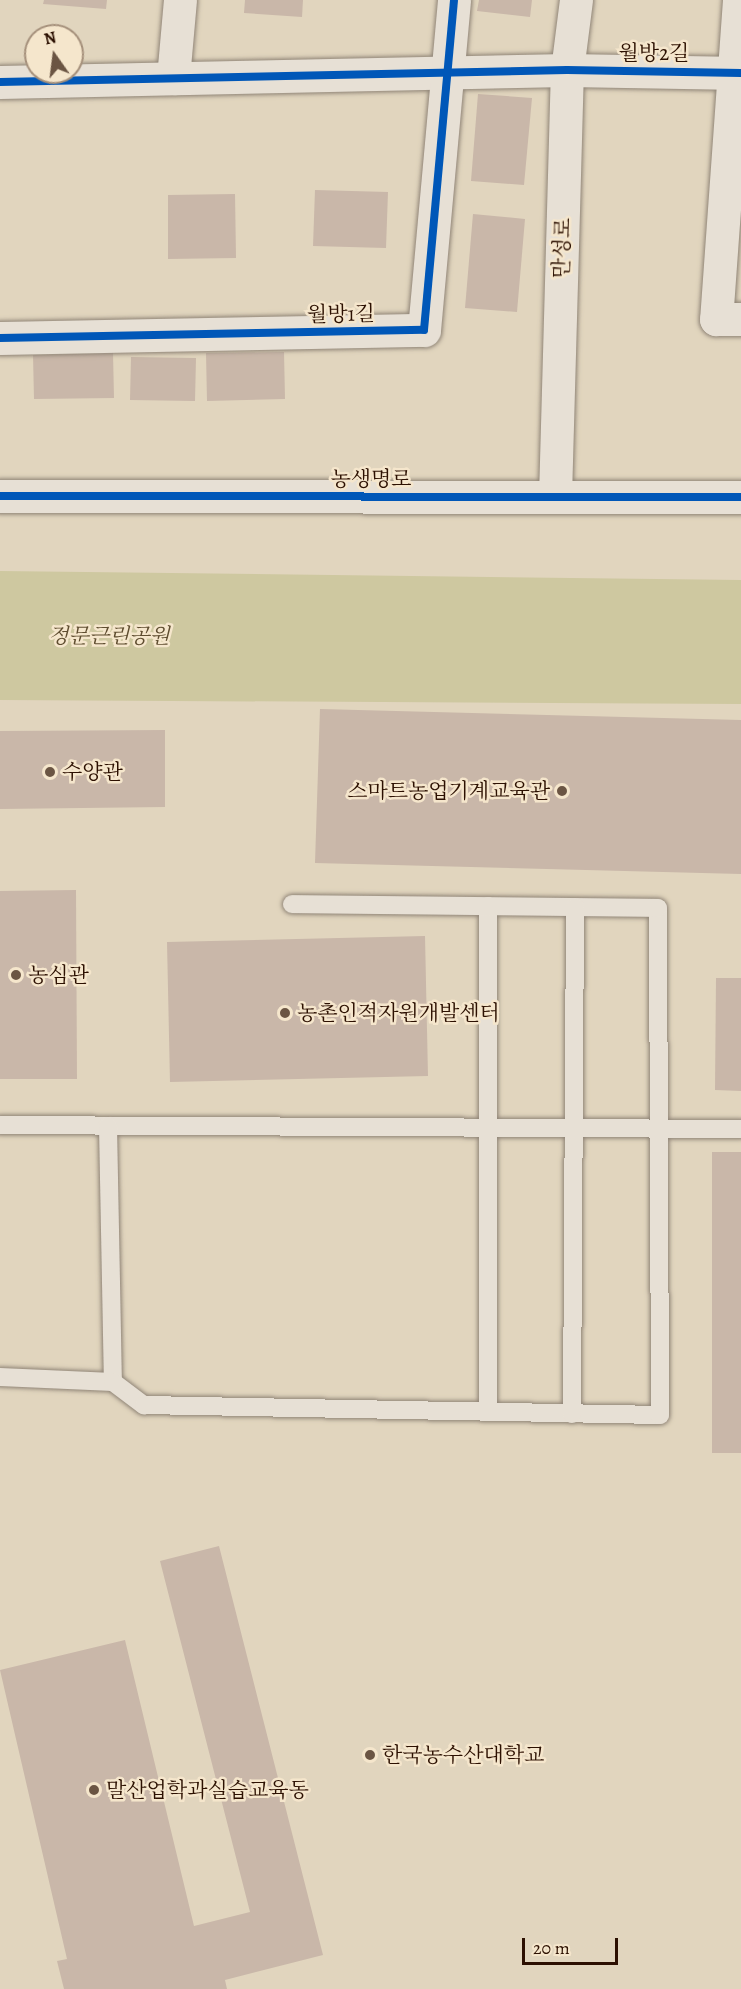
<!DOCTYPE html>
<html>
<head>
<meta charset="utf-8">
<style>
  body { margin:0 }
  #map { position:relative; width:741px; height:1989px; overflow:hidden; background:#e1d5be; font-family:Alegreya,"Noto Serif KR",serif }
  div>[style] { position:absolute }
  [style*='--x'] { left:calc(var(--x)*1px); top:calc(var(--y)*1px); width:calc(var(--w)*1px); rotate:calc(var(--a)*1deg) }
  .green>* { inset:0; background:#cec8a0 }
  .building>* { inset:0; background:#c9b7a9 }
  .roads { filter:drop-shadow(0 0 2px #908577) drop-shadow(0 0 2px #908577) }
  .lane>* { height:18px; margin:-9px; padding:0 9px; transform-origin:9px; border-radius:9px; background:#e7e0d5 }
  .street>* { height:33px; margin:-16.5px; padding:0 16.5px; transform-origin:16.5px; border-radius:16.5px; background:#e7e0d5 }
  .secondary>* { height:33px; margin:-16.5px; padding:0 16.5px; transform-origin:16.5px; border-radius:16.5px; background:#e7e0d5 }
  .cycleway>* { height:8px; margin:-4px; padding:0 4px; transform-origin:4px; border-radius:4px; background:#0057b8 }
  .dots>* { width:16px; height:16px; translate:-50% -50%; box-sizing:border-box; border:3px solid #f5e6cc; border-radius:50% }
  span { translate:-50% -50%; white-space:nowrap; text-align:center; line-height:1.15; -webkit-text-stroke:5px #f5e6cc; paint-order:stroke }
  .street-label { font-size:21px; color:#2c1001 }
  .park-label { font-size:21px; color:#5f4d30; font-style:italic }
  .poi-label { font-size:21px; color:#2c1001 }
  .left { translate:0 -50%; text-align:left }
  .right { translate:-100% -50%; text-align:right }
  .north { position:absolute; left:24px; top:24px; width:60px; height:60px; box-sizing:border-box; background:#f5e6cc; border:2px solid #a5907b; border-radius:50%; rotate:346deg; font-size:16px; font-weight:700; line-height:24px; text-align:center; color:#2c1001 }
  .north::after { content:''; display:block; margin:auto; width:21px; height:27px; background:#6b5543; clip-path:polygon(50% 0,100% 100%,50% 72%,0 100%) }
  .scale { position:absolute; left:522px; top:1938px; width:96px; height:27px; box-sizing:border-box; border:3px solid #2c1001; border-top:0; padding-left:8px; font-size:18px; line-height:21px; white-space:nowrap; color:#2c1001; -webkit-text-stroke:4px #f5e6cc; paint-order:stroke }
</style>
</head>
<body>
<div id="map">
  <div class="green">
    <div style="clip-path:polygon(0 571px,741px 580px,741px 704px,0 700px)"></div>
  </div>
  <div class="building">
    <div style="clip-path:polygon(44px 0,107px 0,106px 9px,43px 4px)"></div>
    <div style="clip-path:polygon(245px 0,303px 0,302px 17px,244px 13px)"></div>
    <div style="clip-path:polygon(479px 0,532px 0,530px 17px,477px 11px)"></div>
    <div style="clip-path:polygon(478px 94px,532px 98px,524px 185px,471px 181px)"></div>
    <div style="clip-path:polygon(315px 190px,388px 192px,386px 248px,313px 246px)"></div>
    <div style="clip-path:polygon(235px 194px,236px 258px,168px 259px,168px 195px)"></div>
    <div style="clip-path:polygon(473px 214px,525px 219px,517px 312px,465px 308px)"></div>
    <div style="clip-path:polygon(284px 352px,285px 399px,207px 401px,206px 353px)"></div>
    <div style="clip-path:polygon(113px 353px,114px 398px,34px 399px,33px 355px)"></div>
    <div style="clip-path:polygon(131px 357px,196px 358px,195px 401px,130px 400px)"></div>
    <div style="clip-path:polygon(320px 709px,741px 720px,741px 874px,315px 863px)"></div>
    <div style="clip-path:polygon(165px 730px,165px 807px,0 809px,0 731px)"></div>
    <div style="clip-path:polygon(76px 890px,77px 1079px,0 1079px,0 891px)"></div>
    <div style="clip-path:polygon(425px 936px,428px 1076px,170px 1082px,167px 942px)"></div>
    <div style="clip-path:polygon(716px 978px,741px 978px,741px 1091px,715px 1090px)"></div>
    <div style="clip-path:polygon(712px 1152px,741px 1152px,741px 1453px,712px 1453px)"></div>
    <div style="clip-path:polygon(219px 1546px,323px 1955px,225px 1980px,227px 1989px,64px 1989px,57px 1961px,67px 1959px,0 1670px,125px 1640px,194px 1926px,250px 1912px,160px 1561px)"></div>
  </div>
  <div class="roads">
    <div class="lane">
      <div style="--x:488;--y:906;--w:506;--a:90"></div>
      <div style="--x:0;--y:1125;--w:741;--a:0.31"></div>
      <div style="--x:108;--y:1126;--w:256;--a:88.9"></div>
      <div style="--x:0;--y:1377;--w:113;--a:2.5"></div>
      <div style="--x:113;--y:1382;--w:39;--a:37"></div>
      <div style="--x:144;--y:1405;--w:516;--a:1.11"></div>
      <div style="--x:660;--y:1415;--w:507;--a:-90.23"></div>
      <div style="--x:658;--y:908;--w:366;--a:-179.4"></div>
      <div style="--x:572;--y:1414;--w:507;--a:-89.66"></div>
    </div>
    <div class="street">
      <div style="--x:739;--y:0;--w:320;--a:94.1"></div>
      <div style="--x:716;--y:319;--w:25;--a:0"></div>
      <div style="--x:173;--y:78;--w:78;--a:-84.9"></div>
      <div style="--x:0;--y:82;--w:567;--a:-1.21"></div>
      <div style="--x:567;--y:70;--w:174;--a:1"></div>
      <div style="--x:0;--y:338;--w:424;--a:-1.1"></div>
      <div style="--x:424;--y:330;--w:331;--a:-84.8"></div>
      <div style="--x:555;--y:497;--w:427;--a:-88.4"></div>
      <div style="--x:567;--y:70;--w:71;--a:-82.7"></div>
    </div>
    <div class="secondary">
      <div style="--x:0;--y:496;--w:741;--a:0.08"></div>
    </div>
  </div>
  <div class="cycleway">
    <div style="--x:0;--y:82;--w:567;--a:-1.21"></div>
    <div style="--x:567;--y:70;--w:174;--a:1"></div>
    <div style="--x:0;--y:338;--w:424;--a:-1.1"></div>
    <div style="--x:424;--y:330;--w:331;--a:-84.8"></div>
    <div style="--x:0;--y:496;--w:741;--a:0.08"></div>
  </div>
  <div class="dots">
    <div style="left:50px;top:772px;background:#6b5543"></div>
    <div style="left:562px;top:791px;background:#6b5543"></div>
    <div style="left:16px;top:975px;background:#6b5543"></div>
    <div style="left:285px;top:1013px;background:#6b5543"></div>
    <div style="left:370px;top:1755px;background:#6b5543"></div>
    <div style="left:94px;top:1790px;background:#6b5543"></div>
  </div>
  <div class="street-label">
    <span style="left:654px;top:53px">월방2길</span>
    <span style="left:562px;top:248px;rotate:-88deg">만성로</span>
    <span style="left:341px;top:314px;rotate:-1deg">월방1길</span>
    <span style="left:371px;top:479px">농생명로</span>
  </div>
  <div class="park-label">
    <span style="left:109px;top:636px">정문근린공원</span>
  </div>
  <div class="poi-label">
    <span class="left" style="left:62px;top:772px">수양관</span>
    <span class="right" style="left:550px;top:791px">스마트농업기계교육관</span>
    <span class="left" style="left:28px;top:975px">농심관</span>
    <span class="left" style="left:297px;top:1013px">농촌인적자원개발센터</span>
    <span class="left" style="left:382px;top:1755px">한국농수산대학교</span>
    <span class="left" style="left:106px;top:1790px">말산업학과실습교육동</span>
  </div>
  <div class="north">N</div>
  <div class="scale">20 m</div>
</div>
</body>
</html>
